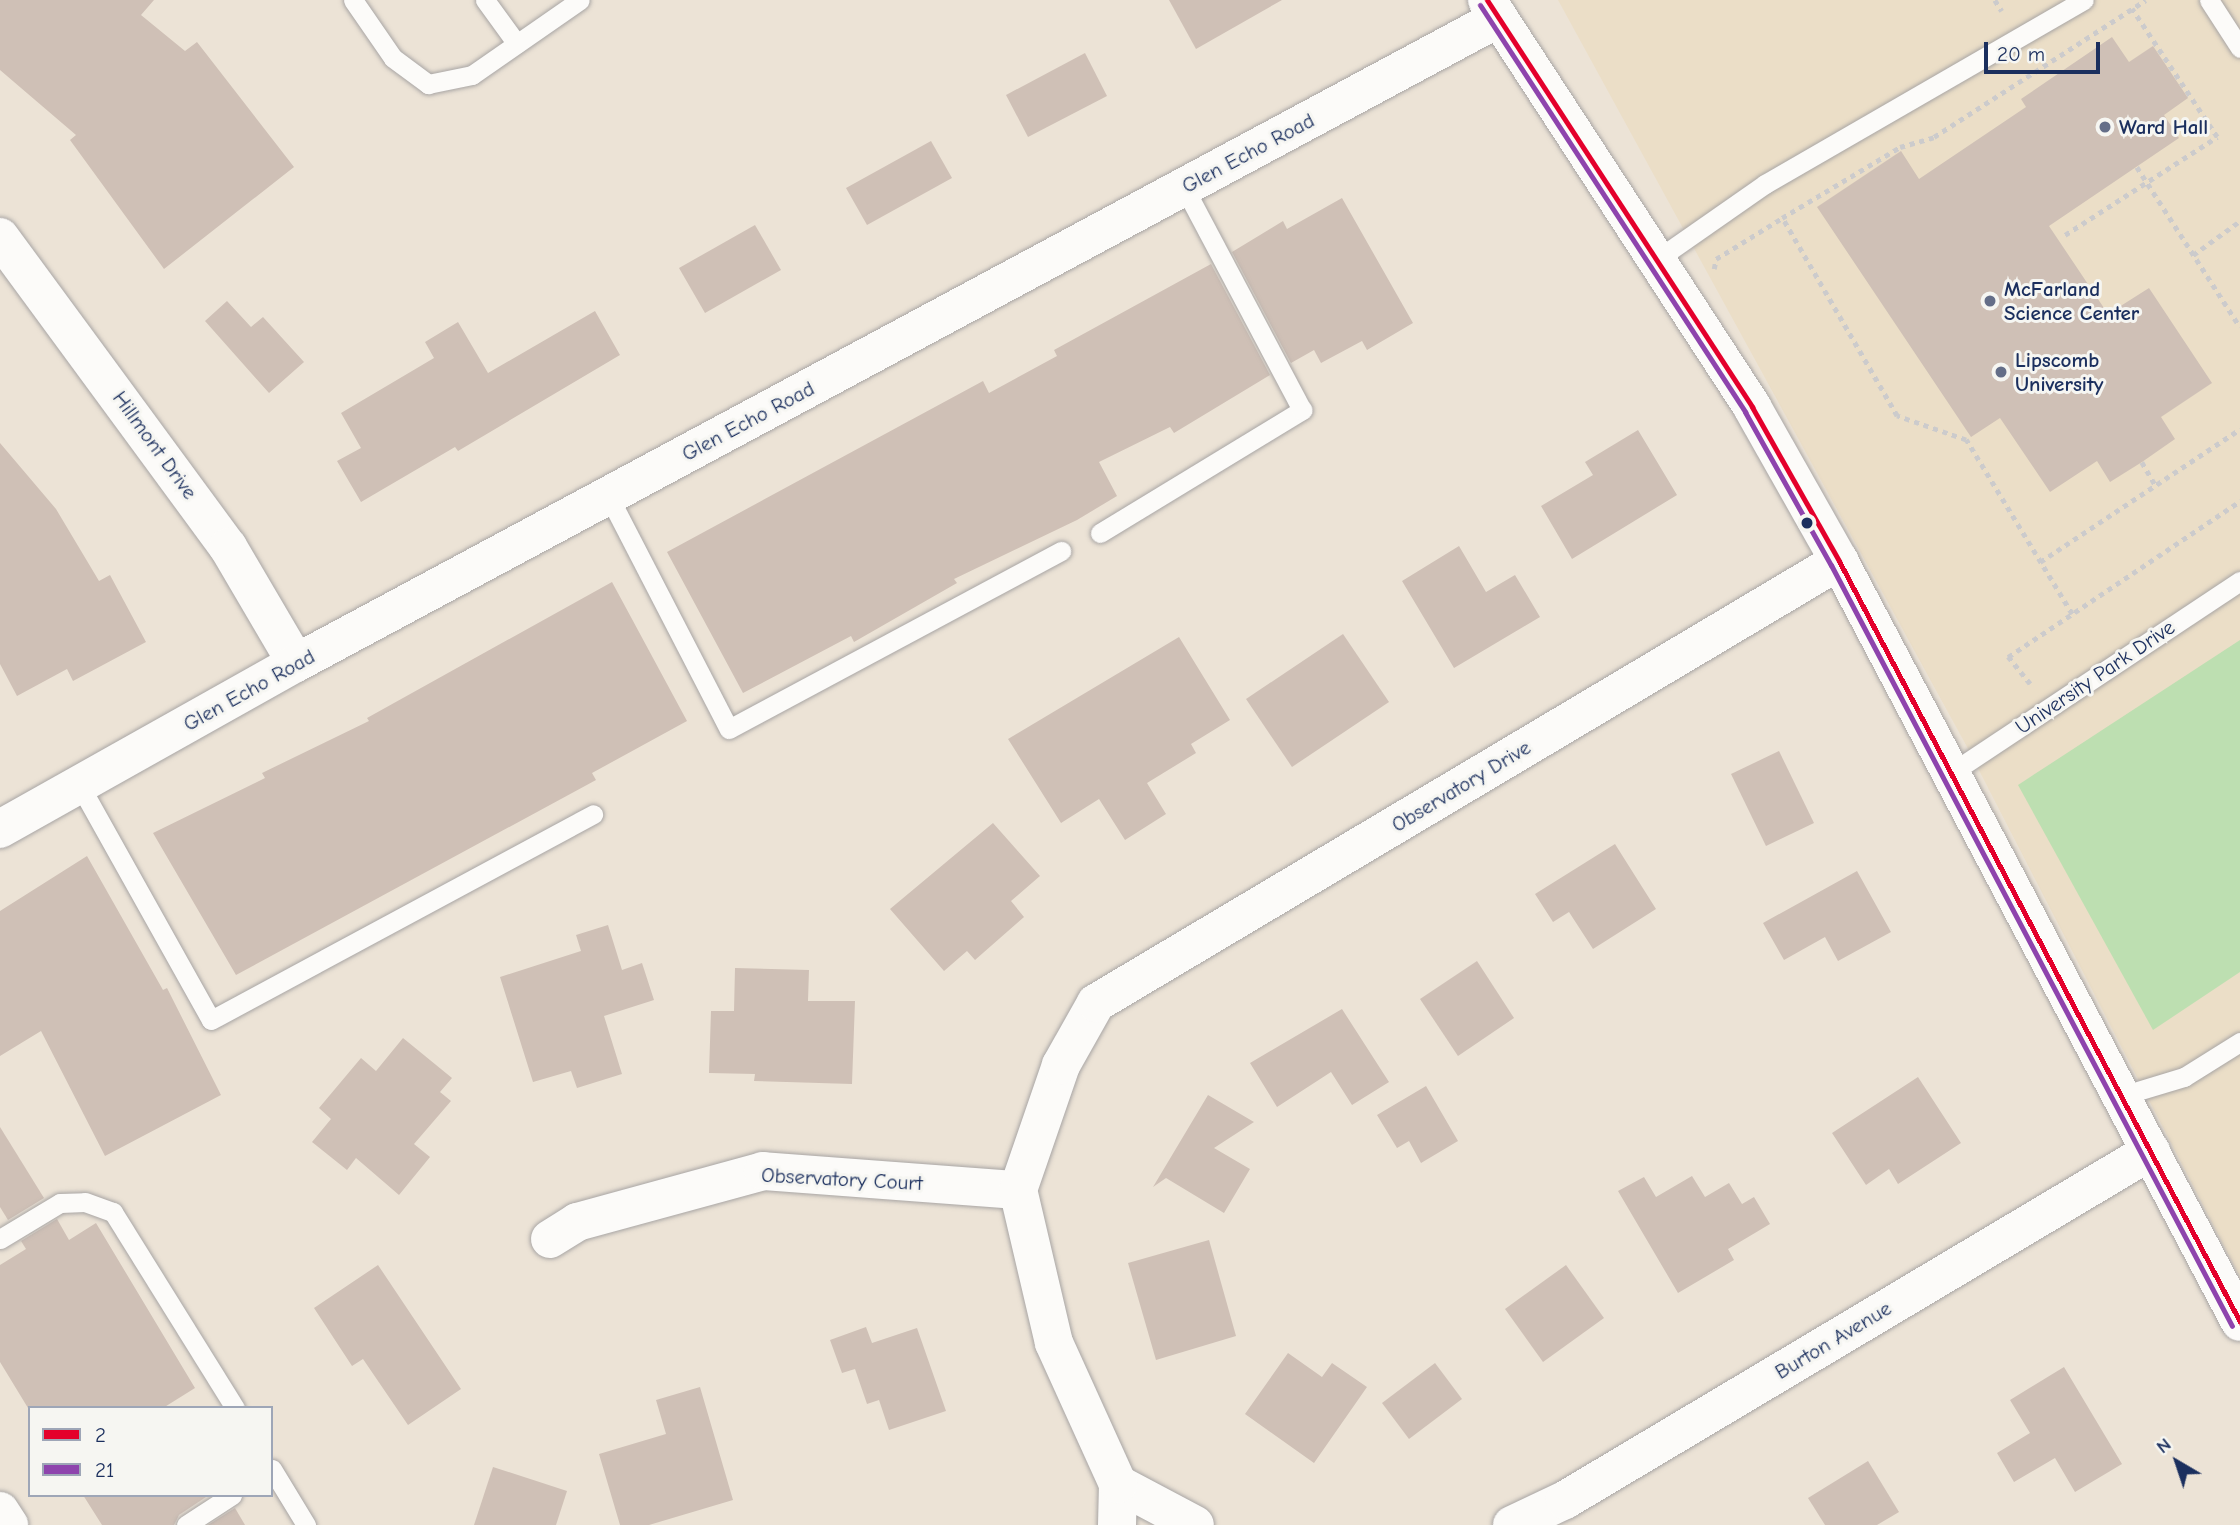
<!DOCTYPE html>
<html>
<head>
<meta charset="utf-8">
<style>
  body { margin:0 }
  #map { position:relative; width:2240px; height:1525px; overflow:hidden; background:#ece3d6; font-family:"Comic Neue",sans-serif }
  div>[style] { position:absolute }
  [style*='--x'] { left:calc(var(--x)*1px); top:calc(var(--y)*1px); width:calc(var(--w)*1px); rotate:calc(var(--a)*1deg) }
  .built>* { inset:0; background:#ebdec7 }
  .green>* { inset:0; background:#bddfb1 }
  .building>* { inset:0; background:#cfc0b6 }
  .path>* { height:4.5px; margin-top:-2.25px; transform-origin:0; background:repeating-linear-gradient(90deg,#cccbcc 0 5px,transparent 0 10px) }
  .roads { filter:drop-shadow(0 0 2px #a8a5a4) drop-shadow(0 0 2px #a8a5a4) }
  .service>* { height:19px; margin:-9.5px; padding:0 9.5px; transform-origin:9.5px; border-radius:9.5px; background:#fcfbf9 }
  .minor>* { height:38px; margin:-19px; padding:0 19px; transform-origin:19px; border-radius:19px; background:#fcfbf9 }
  .tertiary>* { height:38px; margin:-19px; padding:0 19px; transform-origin:19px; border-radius:19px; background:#fcfbf9 }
  .bus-1>* { height:5px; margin:-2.5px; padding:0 2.5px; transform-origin:2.5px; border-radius:2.5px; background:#e4002b }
  .bus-2>* { height:5px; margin:-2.5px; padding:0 2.5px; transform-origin:2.5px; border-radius:2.5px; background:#8e44ad }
  .dots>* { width:19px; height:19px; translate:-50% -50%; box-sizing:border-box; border:4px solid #f6f6f2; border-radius:50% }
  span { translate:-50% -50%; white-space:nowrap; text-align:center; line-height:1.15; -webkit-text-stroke:6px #f6f6f2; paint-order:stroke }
  .poi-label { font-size:21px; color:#1b2f5e; font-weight:700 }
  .left { translate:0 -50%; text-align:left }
  .street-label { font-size:21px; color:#1b2f5e }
  .legend { position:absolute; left:28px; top:1406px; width:245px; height:91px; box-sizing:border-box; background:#f6f6f2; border:2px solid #9ea6b7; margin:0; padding:9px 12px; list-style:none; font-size:21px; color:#1b2f5e }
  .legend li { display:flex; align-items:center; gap:14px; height:35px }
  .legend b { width:35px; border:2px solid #9ea6b7 }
  .north { position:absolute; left:2142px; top:1427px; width:70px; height:70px; -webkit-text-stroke:5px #f6f6f2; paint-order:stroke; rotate:321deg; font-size:19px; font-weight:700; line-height:28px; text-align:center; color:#1b2f5e }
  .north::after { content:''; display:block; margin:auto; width:24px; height:32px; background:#1b2f5e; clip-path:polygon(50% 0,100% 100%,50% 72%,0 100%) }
  .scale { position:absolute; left:1984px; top:42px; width:116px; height:32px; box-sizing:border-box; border:4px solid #1b2f5e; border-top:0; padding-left:9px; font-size:21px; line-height:24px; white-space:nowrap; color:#1b2f5e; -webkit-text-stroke:5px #f6f6f2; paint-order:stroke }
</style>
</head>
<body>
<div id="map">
  <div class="built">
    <div style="clip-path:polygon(1558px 0,2240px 0,2240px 1277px,1966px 745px)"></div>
  </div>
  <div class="green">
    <div style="clip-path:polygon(2240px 640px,2240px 972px,2153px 1030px,2018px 785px)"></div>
  </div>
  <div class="building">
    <div style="clip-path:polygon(0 0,154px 0,141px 15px,185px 51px,197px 42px,294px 167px,164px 269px,70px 140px,76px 135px,0 70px)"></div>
    <div style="clip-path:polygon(1169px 0,1282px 0,1196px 49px)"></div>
    <div style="clip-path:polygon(2112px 37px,2129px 62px,2153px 46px,2188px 98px,2164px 115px,2179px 138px,2049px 226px,2108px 314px,2149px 288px,2212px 383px,2161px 417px,2175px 439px,2142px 462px,2110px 482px,2097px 461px,2050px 492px,2000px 418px,1971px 437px,1817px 207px,1901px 151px,1919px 179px,2026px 107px,2021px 99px)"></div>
    <div style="clip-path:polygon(1085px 53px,1107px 96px,1028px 137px,1006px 95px)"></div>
    <div style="clip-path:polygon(931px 141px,952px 178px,867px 225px,846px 188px)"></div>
    <div style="clip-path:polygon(1342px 198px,1413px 323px,1367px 350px,1362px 341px,1321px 363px,1314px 350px,1291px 363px,1232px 252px,1283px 221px,1287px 229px)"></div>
    <div style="clip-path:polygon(755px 225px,781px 270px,705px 313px,679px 268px)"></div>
    <div style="clip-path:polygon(1211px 264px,1270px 375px,1174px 433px,1170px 427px,1099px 462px,1117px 496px,1077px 520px,954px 579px,957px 583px,854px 642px,851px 636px,743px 693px,667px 552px,983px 381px,989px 393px,1057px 356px,1054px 350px)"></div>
    <div style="clip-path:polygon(227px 301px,251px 327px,263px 317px,304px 362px,269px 393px,205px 321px)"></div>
    <div style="clip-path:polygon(595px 311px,620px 355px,458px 451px,455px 447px,361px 502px,337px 461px,361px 448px,341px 413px,434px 358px,425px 342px,458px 322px,488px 373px)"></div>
    <div style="clip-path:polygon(1638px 430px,1677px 495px,1572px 559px,1541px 506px,1593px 475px,1585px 462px)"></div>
    <div style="clip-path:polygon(0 443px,56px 509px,99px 581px,110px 575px,146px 642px,73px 681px,67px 669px,17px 696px,0 664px)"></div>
    <div style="clip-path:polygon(1459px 546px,1486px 592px,1515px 575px,1540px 617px,1454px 668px,1402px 581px)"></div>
    <div style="clip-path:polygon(612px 582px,687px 721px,592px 773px,596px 780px,236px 975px,153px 833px,265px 778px,262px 773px,369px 721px,367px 718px)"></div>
    <div style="clip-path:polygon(1343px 634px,1389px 702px,1292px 767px,1246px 699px)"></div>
    <div style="clip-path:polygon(1179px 637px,1230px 720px,1191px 744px,1196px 753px,1147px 783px,1166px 814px,1125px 840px,1099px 799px,1061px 823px,1008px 739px)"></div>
    <div style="clip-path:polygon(1779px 751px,1814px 823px,1766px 846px,1731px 774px)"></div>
    <div style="clip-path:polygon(993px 823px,1040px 876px,1011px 901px,1024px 917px,975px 960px,967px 951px,944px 971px,890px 909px)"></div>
    <div style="clip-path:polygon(1615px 844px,1656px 909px,1593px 949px,1569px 912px,1553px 922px,1535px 894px)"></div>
    <div style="clip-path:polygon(87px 856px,163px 990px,167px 988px,221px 1095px,105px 1156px,41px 1031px,0 1056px,0 911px)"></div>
    <div style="clip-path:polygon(1857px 871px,1891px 932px,1838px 961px,1825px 937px,1784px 960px,1763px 923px)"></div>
    <div style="clip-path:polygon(608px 925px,622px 970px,642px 963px,654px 1000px,604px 1016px,622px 1074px,577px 1088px,571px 1071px,533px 1082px,500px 977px,581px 951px,576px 935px)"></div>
    <div style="clip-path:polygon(1477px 961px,1514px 1018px,1458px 1056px,1420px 999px)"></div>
    <div style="clip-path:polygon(735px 968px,809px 970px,808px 1001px,855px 1001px,852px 1084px,754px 1081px,755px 1074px,709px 1073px,711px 1011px,734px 1011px)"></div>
    <div style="clip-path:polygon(1342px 1009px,1389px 1082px,1352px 1105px,1331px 1072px,1277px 1107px,1250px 1063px)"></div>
    <div style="clip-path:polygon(403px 1038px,452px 1078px,440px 1092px,451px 1101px,414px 1144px,430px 1157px,399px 1195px,356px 1158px,347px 1170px,312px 1142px,331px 1119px,319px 1108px,361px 1058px,376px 1071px)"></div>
    <div style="clip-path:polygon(1918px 1077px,1961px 1143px,1898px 1184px,1889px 1169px,1866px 1185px,1832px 1133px)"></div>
    <div style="clip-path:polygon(1426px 1086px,1458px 1141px,1421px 1163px,1409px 1141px,1397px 1148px,1377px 1115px)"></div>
    <div style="clip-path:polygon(1208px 1095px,1254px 1122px,1214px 1148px,1250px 1169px,1224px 1213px,1166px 1178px,1153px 1187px)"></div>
    <div style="clip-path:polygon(0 1127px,44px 1198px,8px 1220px,0 1207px)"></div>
    <div style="clip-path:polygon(1692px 1176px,1705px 1197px,1729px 1183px,1742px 1204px,1754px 1197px,1770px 1224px,1728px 1249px,1734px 1260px,1678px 1293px,1618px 1191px,1644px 1177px,1656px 1197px)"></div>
    <div style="clip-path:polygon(57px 1219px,69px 1240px,96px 1223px,195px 1388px,163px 1408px,28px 1408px,0 1362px,0 1265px,26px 1249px,21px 1241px)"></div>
    <div style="clip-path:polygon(1209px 1240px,1236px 1336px,1156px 1360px,1128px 1263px)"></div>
    <div style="clip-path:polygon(378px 1265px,461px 1389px,408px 1425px,363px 1359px,352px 1366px,314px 1308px)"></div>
    <div style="clip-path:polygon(1566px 1265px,1604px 1318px,1543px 1362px,1505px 1309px)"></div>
    <div style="clip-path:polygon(866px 1327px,872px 1343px,917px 1328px,946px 1411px,889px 1430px,879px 1400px,867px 1404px,855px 1369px,842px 1373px,830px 1340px)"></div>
    <div style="clip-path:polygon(1288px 1353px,1322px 1377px,1332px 1363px,1367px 1387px,1314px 1463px,1245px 1414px)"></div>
    <div style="clip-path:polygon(1435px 1363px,1462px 1399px,1409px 1439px,1382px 1403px)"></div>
    <div style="clip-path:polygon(2064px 1367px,2122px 1464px,2075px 1492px,2055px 1458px,2014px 1482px,1997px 1453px,2030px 1433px,2010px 1400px)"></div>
    <div style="clip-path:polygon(700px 1387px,733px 1500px,649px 1525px,620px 1525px,599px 1454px,666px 1434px,656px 1400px)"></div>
    <div style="clip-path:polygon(1868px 1461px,1899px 1512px,1877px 1525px,1825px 1525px,1808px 1498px)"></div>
    <div style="clip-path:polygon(493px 1467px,567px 1491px,556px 1525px,474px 1525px)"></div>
    <div style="clip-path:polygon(83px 1495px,209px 1495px,179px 1515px,174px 1525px,102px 1525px)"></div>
    <div style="clip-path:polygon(235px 1508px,245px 1525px,208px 1525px)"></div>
  </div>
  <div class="path">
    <div style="--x:1995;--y:0;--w:13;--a:58"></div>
    <div style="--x:2137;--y:167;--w:190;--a:57.2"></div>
    <div style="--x:2065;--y:235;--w:181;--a:-32.8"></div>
    <div style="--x:2217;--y:137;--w:154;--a:-123.6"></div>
    <div style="--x:2193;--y:255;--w:58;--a:-35.9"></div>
    <div style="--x:1714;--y:269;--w:10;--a:-79"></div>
    <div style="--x:1716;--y:259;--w:78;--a:-31.8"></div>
    <div style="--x:2142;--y:462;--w:28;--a:60"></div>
    <div style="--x:2040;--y:562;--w:240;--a:-33.6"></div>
    <div style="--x:2072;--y:614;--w:204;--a:-121.3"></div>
    <div style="--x:1966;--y:440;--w:73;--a:-160.8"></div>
    <div style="--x:1897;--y:416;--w:229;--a:-120.1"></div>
    <div style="--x:1782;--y:218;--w:138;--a:-31"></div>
    <div style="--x:1900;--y:147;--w:35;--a:-16"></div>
    <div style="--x:1934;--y:137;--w:252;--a:-32.9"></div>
    <div style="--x:2030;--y:684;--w:35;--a:-129"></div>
    <div style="--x:2008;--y:657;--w:280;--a:-33.9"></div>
  </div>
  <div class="roads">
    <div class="service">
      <div style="--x:353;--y:0;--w:70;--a:55.4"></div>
      <div style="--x:393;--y:58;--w:44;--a:36.6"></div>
      <div style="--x:428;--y:84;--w:45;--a:-11.6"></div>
      <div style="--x:472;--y:75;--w:131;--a:-34.8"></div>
      <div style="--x:485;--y:0;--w:54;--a:54"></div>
      <div style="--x:2209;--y:0;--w:57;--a:57.1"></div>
      <div style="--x:1656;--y:260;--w:133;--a:-34.9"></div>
      <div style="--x:1765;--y:184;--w:368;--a:-30"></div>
      <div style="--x:608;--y:495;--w:263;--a:62.7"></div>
      <div style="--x:729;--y:729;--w:377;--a:-28.2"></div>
      <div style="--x:1100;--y:533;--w:237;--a:-31.3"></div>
      <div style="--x:1302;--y:410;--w:252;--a:-117.9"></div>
      <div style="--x:1951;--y:773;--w:347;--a:-33.6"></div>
      <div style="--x:79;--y:784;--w:270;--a:60.8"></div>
      <div style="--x:211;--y:1020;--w:434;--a:-28.3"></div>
      <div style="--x:2121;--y:1096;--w:66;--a:-16.8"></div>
      <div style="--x:2184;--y:1077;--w:66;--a:-32"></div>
      <div style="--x:0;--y:1239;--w:70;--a:-31"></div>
      <div style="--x:60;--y:1203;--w:25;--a:-2"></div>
      <div style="--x:85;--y:1202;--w:30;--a:20"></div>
      <div style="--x:113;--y:1212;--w:231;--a:58.1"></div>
      <div style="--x:272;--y:1469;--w:66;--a:58.7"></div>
      <div style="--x:186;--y:1525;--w:55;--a:-33.1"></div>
    </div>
    <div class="minor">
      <div style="--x:0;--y:237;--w:385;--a:53.7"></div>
      <div style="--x:228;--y:547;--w:134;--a:59.6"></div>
      <div style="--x:0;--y:829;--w:339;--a:-29.3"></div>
      <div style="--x:296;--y:663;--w:1365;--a:-28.2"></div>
      <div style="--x:550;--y:1239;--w:32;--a:-32"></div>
      <div style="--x:577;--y:1222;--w:193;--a:-15.3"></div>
      <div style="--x:763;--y:1171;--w:256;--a:4.3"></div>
      <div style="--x:1118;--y:1484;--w:87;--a:28"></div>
      <div style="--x:0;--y:1511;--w:17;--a:57"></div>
      <div style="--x:1117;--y:1525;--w:41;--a:-88.6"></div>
      <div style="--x:1118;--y:1484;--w:155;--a:-114.4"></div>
      <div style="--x:1054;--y:1343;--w:157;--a:-103.2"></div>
      <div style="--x:1018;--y:1190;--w:132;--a:-71"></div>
      <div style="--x:1061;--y:1065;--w:71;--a:-60.6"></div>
      <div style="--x:1096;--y:1003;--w:865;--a:-30.75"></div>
      <div style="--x:1512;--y:1525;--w:59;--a:-25.3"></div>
      <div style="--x:1565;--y:1500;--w:682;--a:-30.78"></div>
    </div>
    <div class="tertiary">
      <div style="--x:1487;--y:0;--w:486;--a:56.9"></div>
      <div style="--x:1752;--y:407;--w:177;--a:60.5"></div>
      <div style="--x:1839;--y:561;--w:860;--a:62.21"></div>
    </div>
  </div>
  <div class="bus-1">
    <div style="--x:1487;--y:0;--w:486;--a:56.9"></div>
    <div style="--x:1752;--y:407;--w:177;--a:60.5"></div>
    <div style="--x:1839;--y:561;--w:860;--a:62.21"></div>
  </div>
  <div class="bus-2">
    <div style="--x:1480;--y:5;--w:486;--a:56.9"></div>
    <div style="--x:1745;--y:412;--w:176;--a:60.7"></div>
    <div style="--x:1831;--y:565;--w:860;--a:62.21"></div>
  </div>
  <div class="dots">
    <div style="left:2105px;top:127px;background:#646e88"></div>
    <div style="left:1990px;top:301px;background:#646e88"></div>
    <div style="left:2001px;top:372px;background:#646e88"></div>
    <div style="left:1807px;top:523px;background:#1b2f5e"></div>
  </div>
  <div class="poi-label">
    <span class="left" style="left:2119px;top:127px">Ward Hall</span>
    <span class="left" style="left:2004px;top:301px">McFarland<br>Science Center</span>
    <span class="left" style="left:2015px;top:372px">Lipscomb<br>University</span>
  </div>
  <div class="street-label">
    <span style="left:1248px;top:153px;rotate:-28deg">Glen Echo Road</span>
    <span style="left:748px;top:421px;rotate:-28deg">Glen Echo Road</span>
    <span style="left:155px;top:445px;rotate:54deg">Hillmont Drive</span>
    <span style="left:2095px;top:677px;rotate:-34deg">University Park Drive</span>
    <span style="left:249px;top:690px;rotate:-29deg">Glen Echo Road</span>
    <span style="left:1461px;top:786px;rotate:-31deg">Observatory Drive</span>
    <span style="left:842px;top:1179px;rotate:3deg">Observatory Court</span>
    <span style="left:1833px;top:1340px;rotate:-31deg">Burton Avenue</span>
  </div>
  <ul class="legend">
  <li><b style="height:9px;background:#e4002b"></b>2</li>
  <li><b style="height:9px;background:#8e44ad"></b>21</li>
  </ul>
  <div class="north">N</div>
  <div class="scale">20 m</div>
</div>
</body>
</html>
